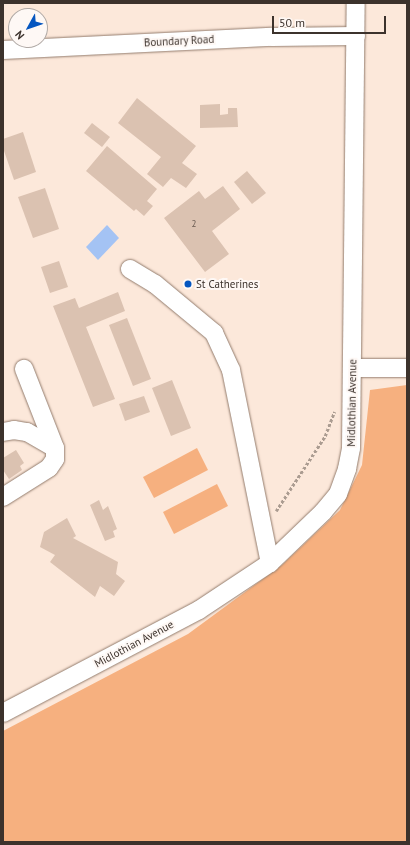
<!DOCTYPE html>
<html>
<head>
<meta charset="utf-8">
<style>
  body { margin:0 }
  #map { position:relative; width:410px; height:845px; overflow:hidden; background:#fce8da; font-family:"PT Sans",sans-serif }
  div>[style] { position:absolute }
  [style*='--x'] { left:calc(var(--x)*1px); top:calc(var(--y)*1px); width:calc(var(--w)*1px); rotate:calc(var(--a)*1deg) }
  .green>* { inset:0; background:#f6b07f }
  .water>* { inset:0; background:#a4c3f4 }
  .building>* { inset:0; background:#dbc2b1 }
  .path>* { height:2.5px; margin-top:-1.25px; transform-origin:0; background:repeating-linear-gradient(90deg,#ab9c91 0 3px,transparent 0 5px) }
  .roads { filter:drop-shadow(0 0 1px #937c6d) drop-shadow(0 0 1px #937c6d) }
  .minor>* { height:18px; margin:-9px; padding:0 9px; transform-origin:9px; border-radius:9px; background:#fff }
  .dots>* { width:11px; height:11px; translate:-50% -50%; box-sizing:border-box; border:2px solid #fef8f5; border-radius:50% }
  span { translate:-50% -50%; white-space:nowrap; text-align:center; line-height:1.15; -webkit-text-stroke:4px #fef8f5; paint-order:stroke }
  .number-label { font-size:9px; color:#64564d }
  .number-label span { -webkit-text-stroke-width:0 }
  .street-label { font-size:11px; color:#3c322c }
  .poi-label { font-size:11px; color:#3c322c }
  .left { translate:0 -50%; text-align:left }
  .frame { position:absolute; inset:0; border:4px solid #3c322c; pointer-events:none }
  .north { position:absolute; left:8px; top:8px; width:40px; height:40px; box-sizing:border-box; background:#fef8f5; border:1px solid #b0a9a5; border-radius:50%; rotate:230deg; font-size:11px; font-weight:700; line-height:16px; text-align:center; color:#3c322c }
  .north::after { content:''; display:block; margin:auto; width:14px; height:18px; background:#0556c0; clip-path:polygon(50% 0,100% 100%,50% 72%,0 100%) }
  .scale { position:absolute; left:272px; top:16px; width:114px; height:18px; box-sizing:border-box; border:2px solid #3c322c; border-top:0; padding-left:5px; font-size:12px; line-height:14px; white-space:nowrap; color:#3c322c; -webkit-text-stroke:3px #fef8f5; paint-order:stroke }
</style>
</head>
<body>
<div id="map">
  <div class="green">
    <div style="clip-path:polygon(407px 385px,407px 842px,3px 842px,3px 731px,188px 634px,282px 565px,340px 510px,362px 465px,370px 390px)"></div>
    <div style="clip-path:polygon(197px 448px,208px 470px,154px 498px,143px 477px)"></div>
    <div style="clip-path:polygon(217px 484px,228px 506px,174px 534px,163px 512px)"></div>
  </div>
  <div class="water">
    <div style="clip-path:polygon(107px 225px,119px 238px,98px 260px,86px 247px)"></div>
  </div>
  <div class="building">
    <div style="clip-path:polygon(137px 98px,196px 146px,182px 163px,197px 174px,186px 188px,171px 178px,163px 187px,147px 174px,161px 157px,118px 123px)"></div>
    <div style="clip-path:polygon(220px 104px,220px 115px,228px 114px,228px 108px,237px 108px,238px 127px,200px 128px,200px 105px)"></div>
    <div style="clip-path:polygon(92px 123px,110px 137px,102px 147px,84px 133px)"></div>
    <div style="clip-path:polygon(23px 132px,36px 172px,14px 180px,3px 148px,3px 139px)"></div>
    <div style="clip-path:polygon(107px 146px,157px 189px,147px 201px,153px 206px,144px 216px,136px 209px,134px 211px,86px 171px)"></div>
    <div style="clip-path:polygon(247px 171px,266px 193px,252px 204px,234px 182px)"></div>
    <div style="clip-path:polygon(223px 186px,240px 209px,212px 231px,229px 254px,205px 272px,164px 218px,199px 191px,205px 199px)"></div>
    <div style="clip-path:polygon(45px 188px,59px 229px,33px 238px,18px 197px)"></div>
    <div style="clip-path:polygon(59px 261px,68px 287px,50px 293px,41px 267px)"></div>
    <div style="clip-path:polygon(118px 292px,125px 311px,86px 327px,115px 399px,93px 407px,53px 306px,75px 298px,79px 308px)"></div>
    <div style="clip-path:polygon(127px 318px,151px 379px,133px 386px,109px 325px)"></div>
    <div style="clip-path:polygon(172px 380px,191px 428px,171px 436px,152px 388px)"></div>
    <div style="clip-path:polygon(144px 396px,150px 412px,125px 421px,119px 404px)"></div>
    <div style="clip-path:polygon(16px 450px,24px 463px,20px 466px,22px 470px,9px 479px,3px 470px,3px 458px)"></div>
    <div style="clip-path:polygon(99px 500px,103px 510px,108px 506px,117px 529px,113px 531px,115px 537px,105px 541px,90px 505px)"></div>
    <div style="clip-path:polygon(67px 518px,76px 536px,73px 538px,118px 562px,116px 574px,125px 581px,114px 596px,100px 586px,95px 597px,50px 562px,55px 555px,40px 547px,44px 532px)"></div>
  </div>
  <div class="path">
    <div style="--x:276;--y:511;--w:90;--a:-56.8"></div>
    <div style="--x:325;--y:436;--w:26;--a:-69"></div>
  </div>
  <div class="roads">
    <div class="minor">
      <div style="--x:3;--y:50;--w:269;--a:-2.8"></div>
      <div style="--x:272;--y:37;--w:84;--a:-0.7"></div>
      <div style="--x:130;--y:269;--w:29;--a:31"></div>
      <div style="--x:155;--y:284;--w:77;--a:39.7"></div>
      <div style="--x:214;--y:333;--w:41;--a:65.3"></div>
      <div style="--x:231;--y:370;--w:197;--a:78.6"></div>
      <div style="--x:353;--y:368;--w:54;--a:0"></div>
      <div style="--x:3;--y:432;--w:11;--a:-10"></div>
      <div style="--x:14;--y:430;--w:13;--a:9"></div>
      <div style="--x:27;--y:432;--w:32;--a:30"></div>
      <div style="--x:3;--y:497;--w:54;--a:-32.2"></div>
      <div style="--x:49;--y:468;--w:11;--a:-56"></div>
      <div style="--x:55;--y:459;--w:11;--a:-90"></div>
      <div style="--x:55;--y:448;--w:85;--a:-111.4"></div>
      <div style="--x:3;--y:713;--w:221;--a:-27.7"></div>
      <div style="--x:199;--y:610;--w:85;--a:-33.5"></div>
      <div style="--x:270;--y:563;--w:74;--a:-43.9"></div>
      <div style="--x:323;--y:512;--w:23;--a:-50"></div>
      <div style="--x:338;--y:494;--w:27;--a:-70"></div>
      <div style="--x:347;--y:469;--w:21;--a:-79"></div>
      <div style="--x:351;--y:448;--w:445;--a:-89.4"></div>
    </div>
  </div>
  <div class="dots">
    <div style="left:188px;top:284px;background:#0556c0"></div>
  </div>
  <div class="number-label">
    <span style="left:194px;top:224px">2</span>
  </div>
  <div class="street-label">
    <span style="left:179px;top:41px;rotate:-3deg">Boundary Road</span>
    <span style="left:352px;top:403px;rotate:-89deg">Midlothian Avenue</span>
    <span style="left:134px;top:644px;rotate:-28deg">Midlothian Avenue</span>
  </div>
  <div class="poi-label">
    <span class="left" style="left:196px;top:284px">St Catherines</span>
  </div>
  <div class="frame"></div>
  <div class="north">N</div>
  <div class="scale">50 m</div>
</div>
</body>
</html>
